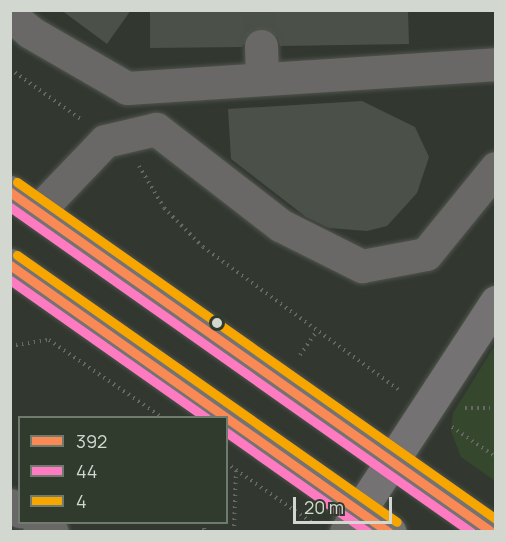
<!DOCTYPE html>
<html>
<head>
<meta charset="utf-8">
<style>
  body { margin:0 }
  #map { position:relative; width:506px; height:542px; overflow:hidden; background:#323830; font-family:Manrope,sans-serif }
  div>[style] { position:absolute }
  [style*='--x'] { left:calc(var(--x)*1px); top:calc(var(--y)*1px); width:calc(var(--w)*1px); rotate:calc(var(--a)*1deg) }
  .green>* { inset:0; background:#35472d }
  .building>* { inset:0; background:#4b5049 }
  .minor-tunnel>* { height:33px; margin-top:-16.5px; transform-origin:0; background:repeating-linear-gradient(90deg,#4a5048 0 33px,transparent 0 49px) }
  .path>* { height:4px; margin-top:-2px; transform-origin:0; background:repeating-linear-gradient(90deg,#686966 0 1.5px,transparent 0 6px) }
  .roads { filter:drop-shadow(0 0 2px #50544d) drop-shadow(0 0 2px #50544d) }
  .minor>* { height:33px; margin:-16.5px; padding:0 16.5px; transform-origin:16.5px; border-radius:16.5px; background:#696867 }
  .major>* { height:33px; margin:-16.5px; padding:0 16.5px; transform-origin:16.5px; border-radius:16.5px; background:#747273 }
  .bus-1>* { height:9px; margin:-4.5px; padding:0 4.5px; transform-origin:4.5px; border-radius:4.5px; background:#f98a56 }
  .bus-2>* { height:9px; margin:-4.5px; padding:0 4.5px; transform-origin:4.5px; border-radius:4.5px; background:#fe7ac1 }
  .bus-3>* { height:9px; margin:-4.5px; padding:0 4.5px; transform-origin:4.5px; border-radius:4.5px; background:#f7a600 }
  .dots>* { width:16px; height:16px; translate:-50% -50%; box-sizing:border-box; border:3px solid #313b2d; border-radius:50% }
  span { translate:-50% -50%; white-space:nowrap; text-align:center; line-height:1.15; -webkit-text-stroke:6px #313b2d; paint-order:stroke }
  .frame { position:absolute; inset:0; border:12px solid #d2d8cf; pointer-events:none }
  .legend { position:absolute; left:18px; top:416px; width:210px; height:108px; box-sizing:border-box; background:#313b2d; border:2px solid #717a6e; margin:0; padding:8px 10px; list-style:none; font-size:18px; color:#d2d8cf }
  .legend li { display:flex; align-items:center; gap:12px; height:30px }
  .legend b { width:30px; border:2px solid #717a6e }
  .scale { position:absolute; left:293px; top:497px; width:99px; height:27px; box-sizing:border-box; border:3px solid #d2d8cf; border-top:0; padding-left:8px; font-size:18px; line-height:21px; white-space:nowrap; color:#d2d8cf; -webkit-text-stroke:4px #313b2d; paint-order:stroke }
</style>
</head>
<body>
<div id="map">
  <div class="green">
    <div style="clip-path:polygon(495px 345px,495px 481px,461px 457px,451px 431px,453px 413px)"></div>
  </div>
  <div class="building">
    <div style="clip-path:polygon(61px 10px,131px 10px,107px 44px)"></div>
    <div style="clip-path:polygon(150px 10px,408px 10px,409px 44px,280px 46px,277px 36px,261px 27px,251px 30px,242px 47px,150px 48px)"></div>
    <div style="clip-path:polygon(362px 101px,415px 127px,429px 157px,417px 193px,387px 226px,367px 231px,329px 228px,306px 217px,231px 159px,228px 109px)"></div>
  </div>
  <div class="minor-tunnel">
    <div style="--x:258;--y:10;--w:36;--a:85"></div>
  </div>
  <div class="path">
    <div style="--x:10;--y:69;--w:88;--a:35.3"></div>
    <div style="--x:139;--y:166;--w:49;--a:59.2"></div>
    <div style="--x:164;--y:208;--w:55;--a:45"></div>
    <div style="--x:203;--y:247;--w:243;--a:36.1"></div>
    <div style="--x:10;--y:346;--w:39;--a:-9"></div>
    <div style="--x:49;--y:340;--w:138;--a:34.4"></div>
    <div style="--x:300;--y:355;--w:29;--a:-55"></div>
    <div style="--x:465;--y:408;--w:31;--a:0"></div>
    <div style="--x:452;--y:427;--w:53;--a:34.3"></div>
    <div style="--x:226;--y:463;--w:107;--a:34.7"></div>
    <div style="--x:203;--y:522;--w:10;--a:79"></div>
    <div style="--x:234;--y:532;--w:61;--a:-88.1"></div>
  </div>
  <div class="roads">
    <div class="minor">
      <div style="--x:10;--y:15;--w:26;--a:40"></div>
      <div style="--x:30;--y:32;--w:112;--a:30"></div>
      <div style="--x:127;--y:88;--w:370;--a:-3.7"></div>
      <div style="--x:261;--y:46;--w:31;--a:88"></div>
      <div style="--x:38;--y:211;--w:97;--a:-46.3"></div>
      <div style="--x:105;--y:141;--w:52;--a:-13.2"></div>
      <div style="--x:156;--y:129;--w:157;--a:37.7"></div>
      <div style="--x:280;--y:225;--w:92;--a:26.6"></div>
      <div style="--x:362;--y:266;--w:65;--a:-10.6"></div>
      <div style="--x:426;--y:254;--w:111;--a:-50.9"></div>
      <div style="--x:10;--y:505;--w:12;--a:31"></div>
      <div style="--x:38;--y:522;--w:17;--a:36"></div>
      <div style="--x:346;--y:532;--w:26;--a:-58"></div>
    </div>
    <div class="major">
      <div style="--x:10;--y:192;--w:591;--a:35.14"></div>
      <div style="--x:10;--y:265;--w:464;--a:35.1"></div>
      <div style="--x:360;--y:510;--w:249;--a:-56.8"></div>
    </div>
  </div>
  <div class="bus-1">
    <div style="--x:10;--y:192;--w:590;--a:35.2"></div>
    <div style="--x:10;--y:265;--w:464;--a:35.2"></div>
  </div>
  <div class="bus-2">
    <div style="--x:10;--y:207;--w:564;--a:35.18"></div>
    <div style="--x:10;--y:280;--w:240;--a:35.1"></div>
    <div style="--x:226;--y:432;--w:174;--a:35.2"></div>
  </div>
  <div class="bus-3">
    <div style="--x:17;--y:182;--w:586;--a:35.13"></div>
    <div style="--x:17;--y:255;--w:464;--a:35.1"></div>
  </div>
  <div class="dots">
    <div style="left:217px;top:323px;background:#d2d8cf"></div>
  </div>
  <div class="frame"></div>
  <ul class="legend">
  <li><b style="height:8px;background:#f98a56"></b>392</li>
  <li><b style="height:8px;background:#fe7ac1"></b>44</li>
  <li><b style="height:8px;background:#f7a600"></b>4</li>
  </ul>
  <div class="scale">20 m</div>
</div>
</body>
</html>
